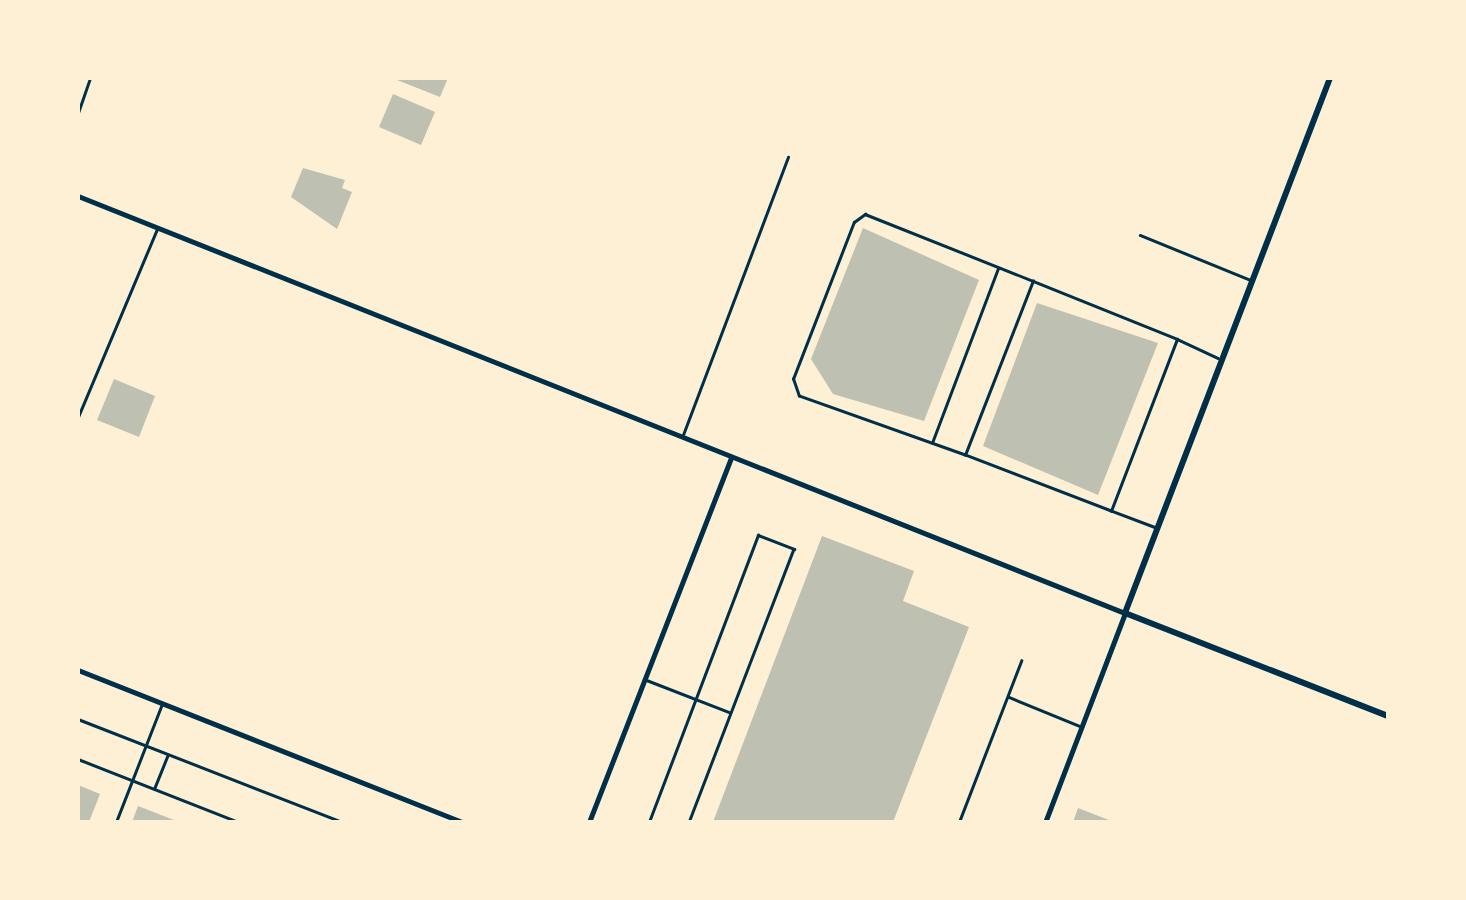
<!DOCTYPE html>
<html>
<head>
<meta charset="utf-8">
<style>
  body { margin:0 }
  #map { position:relative; width:1466px; height:900px; overflow:hidden; background:#fdf0d5; font-family:Mulish,sans-serif }
  div>[style] { position:absolute }
  [style*='--x'] { left:calc(var(--x)*1px); top:calc(var(--y)*1px); width:calc(var(--w)*1px); rotate:calc(var(--a)*1deg) }
  .building>* { inset:0; background:#bec0b2 }
  .service>* { height:2.5px; margin:-1.25px; padding:0 1.25px; transform-origin:1.25px; border-radius:1.25px; background:#003049 }
  .minor>* { height:5px; margin:-2.5px; padding:0 2.5px; transform-origin:2.5px; border-radius:2.5px; background:#003049 }
  .tertiary>* { height:6px; margin:-3px; padding:0 3px; transform-origin:3px; border-radius:3px; background:#003049 }
  span { translate:-50% -50%; white-space:nowrap; text-align:center; line-height:1.15; -webkit-text-stroke:9px #fdf0d5; paint-order:stroke }
  .frame { position:absolute; inset:0; border:80px solid #fdf0d5; pointer-events:none }
</style>
</head>
<body>
<div id="map">
  <div class="building">
    <div style="clip-path:polygon(392px 78px,448px 78px,440px 97px)"></div>
    <div style="clip-path:polygon(393px 94px,435px 112px,421px 145px,379px 127px)"></div>
    <div style="clip-path:polygon(303px 168px,345px 180px,342px 188px,352px 192px,337px 229px,291px 197px)"></div>
    <div style="clip-path:polygon(863px 228px,979px 280px,924px 421px,833px 394px,811px 359px)"></div>
    <div style="clip-path:polygon(1037px 303px,1158px 343px,1098px 495px,983px 446px)"></div>
    <div style="clip-path:polygon(114px 379px,155px 396px,139px 437px,97px 420px)"></div>
    <div style="clip-path:polygon(822px 536px,914px 571px,903px 601px,969px 627px,893px 822px,713px 822px)"></div>
    <div style="clip-path:polygon(78px 785px,100px 794px,89px 822px,78px 822px)"></div>
    <div style="clip-path:polygon(138px 806px,179px 822px,132px 822px)"></div>
    <div style="clip-path:polygon(1078px 808px,1114px 822px,1073px 822px)"></div>
  </div>
  <div class="service">
    <div style="--x:78;--y:113;--w:37;--a:-71"></div>
    <div style="--x:1140;--y:235;--w:120;--a:22.1"></div>
    <div style="--x:78;--y:417;--w:204;--a:-67.2"></div>
    <div style="--x:683;--y:435;--w:297;--a:-69.3"></div>
    <div style="--x:932;--y:443;--w:187;--a:-69.3"></div>
    <div style="--x:965;--y:455;--w:176;--a:-160.4"></div>
    <div style="--x:799;--y:396;--w:18;--a:-109"></div>
    <div style="--x:793;--y:379;--w:168;--a:-68.8"></div>
    <div style="--x:854;--y:222;--w:14;--a:-36"></div>
    <div style="--x:865;--y:214;--w:181;--a:21.7"></div>
    <div style="--x:1111;--y:511;--w:156;--a:-159"></div>
    <div style="--x:965;--y:455;--w:187;--a:-68.7"></div>
    <div style="--x:1033;--y:281;--w:155;--a:21.9"></div>
    <div style="--x:1156;--y:528;--w:48;--a:-159.3"></div>
    <div style="--x:1111;--y:511;--w:184;--a:-69"></div>
    <div style="--x:1177;--y:339;--w:45;--a:24.9"></div>
    <div style="--x:644;--y:679;--w:91;--a:21.2"></div>
    <div style="--x:1009;--y:697;--w:77;--a:22.2"></div>
    <div style="--x:78;--y:719;--w:283;--a:21.3"></div>
    <div style="--x:78;--y:759;--w:173;--a:21.4"></div>
    <div style="--x:154;--y:789;--w:35;--a:-68"></div>
    <div style="--x:116;--y:822;--w:127;--a:-68.7"></div>
    <div style="--x:649;--y:822;--w:307;--a:-69.2"></div>
    <div style="--x:758;--y:535;--w:39;--a:21"></div>
    <div style="--x:794;--y:549;--w:292;--a:111"></div>
    <div style="--x:959;--y:822;--w:173;--a:-68.9"></div>
  </div>
  <div class="minor">
    <div style="--x:78;--y:196;--w:1127;--a:21.72"></div>
    <div style="--x:1125;--y:613;--w:224;--a:110.9"></div>
    <div style="--x:78;--y:670;--w:413;--a:21.6"></div>
    <div style="--x:589;--y:822;--w:392;--a:-68.7"></div>
  </div>
  <div class="tertiary">
    <div style="--x:1330;--y:78;--w:573;--a:110.97"></div>
    <div style="--x:1125;--y:613;--w:282;--a:21.4"></div>
  </div>
  <div class="frame"></div>
</div>
</body>
</html>
